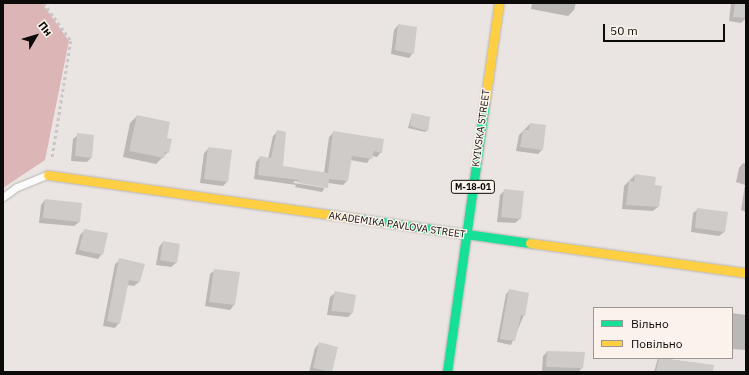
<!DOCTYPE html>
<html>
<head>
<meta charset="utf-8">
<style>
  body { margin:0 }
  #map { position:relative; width:749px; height:375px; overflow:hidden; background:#eae5e2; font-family:"IBM Plex Sans",sans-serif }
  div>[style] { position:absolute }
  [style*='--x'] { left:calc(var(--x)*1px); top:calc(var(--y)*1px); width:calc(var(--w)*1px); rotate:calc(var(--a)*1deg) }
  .forest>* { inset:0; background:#dcb6b7 }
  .shadow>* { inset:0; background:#0003 }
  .building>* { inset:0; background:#cecbc8 }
  .path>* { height:2.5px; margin-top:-1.25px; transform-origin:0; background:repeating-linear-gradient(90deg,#c8c7c5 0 3px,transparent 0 6px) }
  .roads { filter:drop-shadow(0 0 1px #b8b5b2) drop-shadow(0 0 1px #b8b5b2) }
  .lane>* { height:7px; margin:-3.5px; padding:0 3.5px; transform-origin:3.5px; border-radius:3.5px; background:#fcfbfb }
  .fast>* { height:9px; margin:-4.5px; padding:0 4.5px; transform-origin:4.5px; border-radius:4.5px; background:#16e098 }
  .slow>* { height:9px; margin:-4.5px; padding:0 4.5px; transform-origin:4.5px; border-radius:4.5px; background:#ffcf43 }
  span { translate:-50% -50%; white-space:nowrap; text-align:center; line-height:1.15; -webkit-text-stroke:3px #faf2eb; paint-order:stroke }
  .shield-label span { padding:1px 3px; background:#faf2eb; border:1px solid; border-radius:3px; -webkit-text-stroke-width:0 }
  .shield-label { font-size:9px; color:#0d0b09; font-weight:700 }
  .street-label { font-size:10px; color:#0d0b09 }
  .frame { position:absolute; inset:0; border:4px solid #0d0b09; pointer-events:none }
  .legend { position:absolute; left:593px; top:307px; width:140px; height:52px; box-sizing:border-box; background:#faf2eb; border:1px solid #9b9691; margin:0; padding:5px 7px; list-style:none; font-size:12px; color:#0d0b09 }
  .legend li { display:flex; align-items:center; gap:8px; height:20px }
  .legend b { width:20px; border:1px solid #9b9691 }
  .north { position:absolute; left:16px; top:16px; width:40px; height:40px; -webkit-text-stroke:3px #faf2eb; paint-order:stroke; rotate:52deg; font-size:11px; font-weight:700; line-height:16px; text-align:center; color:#0d0b09 }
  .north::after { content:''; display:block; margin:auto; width:14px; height:18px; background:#0d0b09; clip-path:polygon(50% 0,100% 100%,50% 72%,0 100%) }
  .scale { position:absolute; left:603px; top:24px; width:122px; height:18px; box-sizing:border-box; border:2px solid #0d0b09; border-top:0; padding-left:5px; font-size:12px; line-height:14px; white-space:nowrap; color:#0d0b09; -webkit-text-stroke:3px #faf2eb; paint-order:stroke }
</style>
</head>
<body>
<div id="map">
  <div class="forest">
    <div style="clip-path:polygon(3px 3px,42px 3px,69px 41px,45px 160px,3px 188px)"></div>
  </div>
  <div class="shadow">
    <div style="clip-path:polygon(532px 3px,576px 3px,574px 10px,568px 16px,531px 9px)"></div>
    <div style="clip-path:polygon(731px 3px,746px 3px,746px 18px,741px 23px,729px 21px)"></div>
    <div style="clip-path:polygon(398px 25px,413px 53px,409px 58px,391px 54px,394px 30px)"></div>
    <div style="clip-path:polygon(412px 114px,427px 130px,425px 132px,408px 128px)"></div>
    <div style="clip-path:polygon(137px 116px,166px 139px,168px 152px,156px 164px,123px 157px,130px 123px)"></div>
    <div style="clip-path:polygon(530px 124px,542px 150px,538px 154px,516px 151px,519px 135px)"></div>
    <div style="clip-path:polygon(evenodd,278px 131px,281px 167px,324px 173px,329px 137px,333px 133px,381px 152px,377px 157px,372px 156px,367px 163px,350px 160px,347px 181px,343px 185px,328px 183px,322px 192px,295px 187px,296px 185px,254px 179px,256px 162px,260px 157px,268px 159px,273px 136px,278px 131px,294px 181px,325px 186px,325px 188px,294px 183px,294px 181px)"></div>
    <div style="clip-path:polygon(78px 135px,91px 158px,87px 162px,71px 161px,73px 139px)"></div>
    <div style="clip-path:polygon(209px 148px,227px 182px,223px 186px,200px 183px,204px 153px)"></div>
    <div style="clip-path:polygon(743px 163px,746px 164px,746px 212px,741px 210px,745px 185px,736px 182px,739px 168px)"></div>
    <div style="clip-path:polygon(635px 175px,654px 186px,658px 207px,653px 211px,622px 209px,624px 186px)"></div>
    <div style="clip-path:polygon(505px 190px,520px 219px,515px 223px,497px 222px,500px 195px)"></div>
    <div style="clip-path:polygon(45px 200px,79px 222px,74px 226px,39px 223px,41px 205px)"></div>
    <div style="clip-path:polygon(698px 209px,724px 232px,719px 236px,691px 232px,693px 213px)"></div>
    <div style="clip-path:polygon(85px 230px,102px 254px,98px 259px,75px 254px,80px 235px)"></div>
    <div style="clip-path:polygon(163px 242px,176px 263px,171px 267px,156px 265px,159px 247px)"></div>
    <div style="clip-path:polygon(120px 260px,143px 265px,139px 282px,134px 286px,127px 285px,119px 323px,115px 328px,103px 326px,115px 264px)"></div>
    <div style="clip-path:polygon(215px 270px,239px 273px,234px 305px,230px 310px,205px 306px,210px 274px)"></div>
    <div style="clip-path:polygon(510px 290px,524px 315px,511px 345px,497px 342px,506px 294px)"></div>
    <div style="clip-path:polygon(335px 293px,352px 313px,348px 317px,327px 315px,330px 297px)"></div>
    <div style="clip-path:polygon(732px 313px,746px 315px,746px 350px,732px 349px)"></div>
    <div style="clip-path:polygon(320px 343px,337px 348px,331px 372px,309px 372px,315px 348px)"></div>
    <div style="clip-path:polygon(547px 352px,582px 368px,578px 372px,542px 371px,543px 356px)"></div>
    <div style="clip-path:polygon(658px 358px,698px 363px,697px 372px,654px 372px)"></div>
  </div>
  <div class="building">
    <div style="clip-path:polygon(735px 3px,746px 3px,746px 18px,733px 17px)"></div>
    <div style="clip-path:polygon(398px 24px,417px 27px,414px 54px,395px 50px)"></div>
    <div style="clip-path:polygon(412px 113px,430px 117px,428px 131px,410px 126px)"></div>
    <div style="clip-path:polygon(137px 115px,170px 122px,167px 138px,172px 139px,169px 153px,165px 152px,164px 158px,129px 151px)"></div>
    <div style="clip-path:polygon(530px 123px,546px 125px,543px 150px,520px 147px,523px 130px,529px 130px)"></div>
    <div style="clip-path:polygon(277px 130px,286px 132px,283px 166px,328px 173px,333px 131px,384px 139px,382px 153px,374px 151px,372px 159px,352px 156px,348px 181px,329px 179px,328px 188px,299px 183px,299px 180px,258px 175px,260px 156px,271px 158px)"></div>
    <div style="clip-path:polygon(77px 133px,94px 135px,92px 158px,75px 156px)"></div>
    <div style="clip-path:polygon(208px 147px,232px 150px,228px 182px,204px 179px)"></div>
    <div style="clip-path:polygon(635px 174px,656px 177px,655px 185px,662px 186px,659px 207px,626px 205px,629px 180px,634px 182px)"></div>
    <div style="clip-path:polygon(504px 189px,524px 191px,521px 219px,501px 217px)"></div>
    <div style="clip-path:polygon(45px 199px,82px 203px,80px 222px,43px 218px)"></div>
    <div style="clip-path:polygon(697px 208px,728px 212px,725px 232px,695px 228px)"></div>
    <div style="clip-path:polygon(84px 229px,108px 233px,103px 255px,79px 250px)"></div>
    <div style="clip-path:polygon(163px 241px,180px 244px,177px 263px,160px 260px)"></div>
    <div style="clip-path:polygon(119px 258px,145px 264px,140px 282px,129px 280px,120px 324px,107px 321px)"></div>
    <div style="clip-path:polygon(214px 269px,240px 272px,235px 305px,209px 302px)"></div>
    <div style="clip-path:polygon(509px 289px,529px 293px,525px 316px,521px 315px,515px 341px,500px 339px)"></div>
    <div style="clip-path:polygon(335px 291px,356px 295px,353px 313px,331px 311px)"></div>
    <div style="clip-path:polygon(319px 342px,338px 347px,332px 372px,313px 368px)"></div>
    <div style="clip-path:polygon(547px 351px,585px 352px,583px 368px,546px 367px)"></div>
    <div style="clip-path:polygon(659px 358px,714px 365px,713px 372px,656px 372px)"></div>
  </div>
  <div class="path">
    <div style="--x:44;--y:3;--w:47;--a:54.6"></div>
    <div style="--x:71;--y:41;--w:120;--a:99.1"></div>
  </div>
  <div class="roads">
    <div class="lane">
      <div style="--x:3;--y:197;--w:17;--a:-36"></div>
      <div style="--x:17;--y:187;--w:32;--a:-22"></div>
    </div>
    <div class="fast">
      <div style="--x:354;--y:218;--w:178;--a:8.1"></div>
      <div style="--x:447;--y:372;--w:274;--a:-82"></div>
    </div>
    <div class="slow">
      <div style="--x:485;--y:101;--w:99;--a:-81.9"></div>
      <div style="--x:48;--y:175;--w:309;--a:8"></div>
      <div style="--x:530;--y:243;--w:218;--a:7.9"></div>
    </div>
  </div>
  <div class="shield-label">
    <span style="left:473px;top:187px">М-18-01</span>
  </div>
  <div class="street-label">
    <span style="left:481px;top:128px;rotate:-82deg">KYIVSKA STREET</span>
    <span style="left:397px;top:225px;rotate:8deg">AKADEMIKA PAVLOVA STREET</span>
  </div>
  <div class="frame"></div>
  <ul class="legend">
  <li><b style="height:5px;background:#16e098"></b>Вільно</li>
  <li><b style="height:5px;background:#ffcf43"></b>Повільно</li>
  </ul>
  <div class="north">Пн</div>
  <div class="scale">50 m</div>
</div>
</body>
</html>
